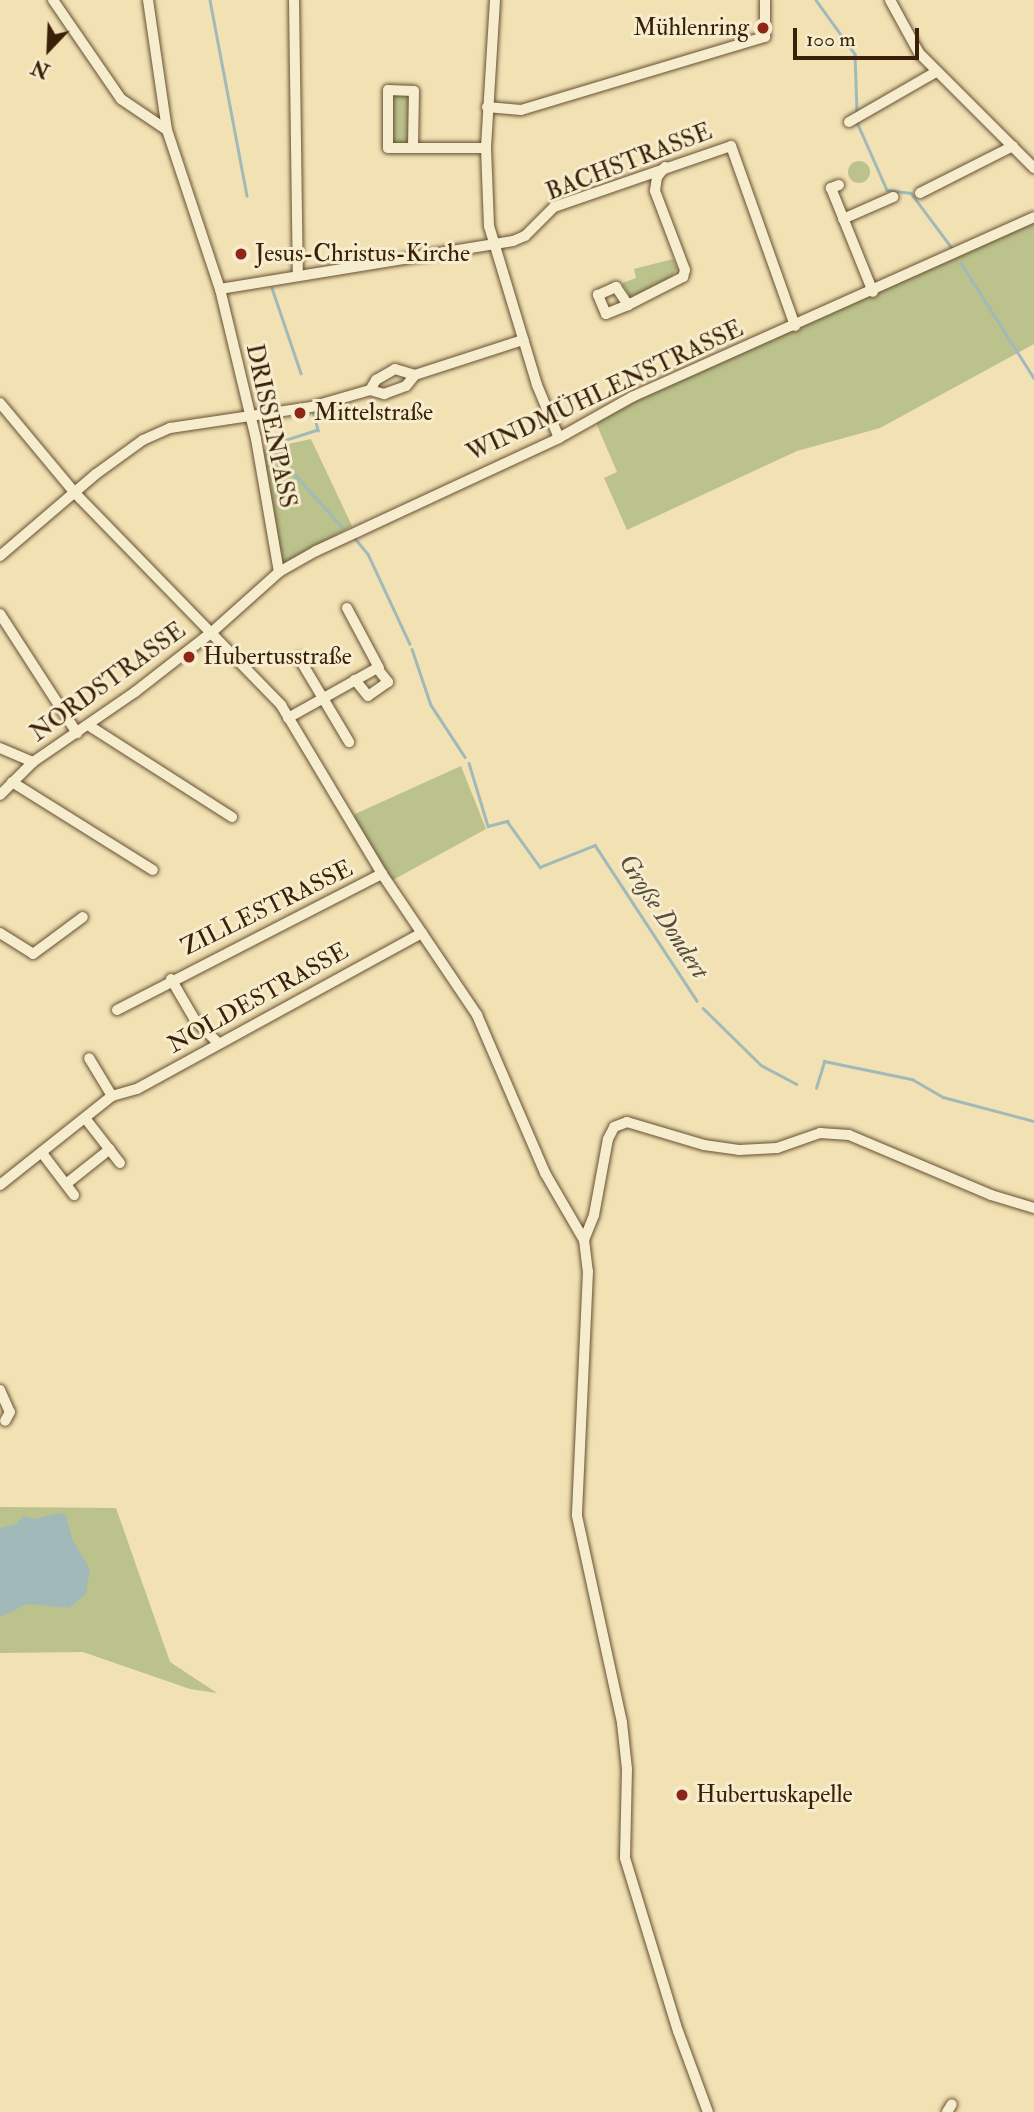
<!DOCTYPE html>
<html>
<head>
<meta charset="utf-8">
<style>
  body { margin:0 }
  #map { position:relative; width:1034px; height:2112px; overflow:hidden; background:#f1e1b3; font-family:"IM FELL Double Pica",serif }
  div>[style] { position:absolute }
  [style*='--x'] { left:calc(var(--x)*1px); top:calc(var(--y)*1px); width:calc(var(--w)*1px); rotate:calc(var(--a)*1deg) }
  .green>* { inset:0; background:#bbc28c }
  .round { border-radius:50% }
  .water>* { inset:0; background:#a1bab9 }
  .stream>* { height:2.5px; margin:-1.25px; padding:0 1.25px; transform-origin:1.25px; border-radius:1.25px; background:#a1bab9 }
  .roads { filter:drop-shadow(0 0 2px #685033) drop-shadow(0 0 2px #685033) }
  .street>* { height:10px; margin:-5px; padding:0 5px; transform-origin:5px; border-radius:5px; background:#f6ecce }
  .dots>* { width:19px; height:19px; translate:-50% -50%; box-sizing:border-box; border:4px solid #f6ecce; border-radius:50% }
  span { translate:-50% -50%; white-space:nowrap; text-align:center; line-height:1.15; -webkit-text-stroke:6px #f6ecce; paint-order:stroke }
  .poi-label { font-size:24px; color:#3a2008 }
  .right { translate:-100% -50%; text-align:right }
  .left { translate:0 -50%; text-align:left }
  .street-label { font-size:24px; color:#3a2008 }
  .water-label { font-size:26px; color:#594e3d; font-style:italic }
  .north { position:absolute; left:14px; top:14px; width:70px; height:70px; -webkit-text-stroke:5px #f6ecce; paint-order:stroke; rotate:203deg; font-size:19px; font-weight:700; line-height:28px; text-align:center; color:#3a2008 }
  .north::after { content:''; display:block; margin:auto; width:24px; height:32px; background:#3a2008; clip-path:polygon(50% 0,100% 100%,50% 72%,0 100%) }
  .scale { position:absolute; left:793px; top:28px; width:126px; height:32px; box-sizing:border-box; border:4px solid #3a2008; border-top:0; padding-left:9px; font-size:21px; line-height:24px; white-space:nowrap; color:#3a2008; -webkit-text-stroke:5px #f6ecce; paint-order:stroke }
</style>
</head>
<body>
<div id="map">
  <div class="green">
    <div style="clip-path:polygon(391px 93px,410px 93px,410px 144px,391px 144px)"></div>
    <div class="round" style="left:848px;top:161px;width:22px;height:22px"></div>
    <div style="clip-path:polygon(1034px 220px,1034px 344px,880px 428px,797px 451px,627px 530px,604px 478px,617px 472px,596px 423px,632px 397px)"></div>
    <div style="clip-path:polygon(673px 259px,677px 269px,670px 279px,631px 298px,622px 283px,636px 278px,634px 269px)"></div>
    <div style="clip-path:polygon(311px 439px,352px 526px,280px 566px,261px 450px)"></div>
    <div style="clip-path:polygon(461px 766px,486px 829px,391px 881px,354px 820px,355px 814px)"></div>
    <div style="clip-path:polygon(0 1507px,116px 1508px,170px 1662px,217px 1693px,190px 1689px,83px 1652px,0 1653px)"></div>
  </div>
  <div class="water">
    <div style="clip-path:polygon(59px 1513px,66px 1515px,72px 1539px,90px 1569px,86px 1594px,69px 1608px,28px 1604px,0 1617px,0 1528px,16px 1524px,23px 1516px,34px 1519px)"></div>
  </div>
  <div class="stream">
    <div style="--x:210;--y:0;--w:199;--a:79.3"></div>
    <div style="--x:816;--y:0;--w:67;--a:54.2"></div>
    <div style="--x:855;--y:54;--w:58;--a:88"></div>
    <div style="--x:857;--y:122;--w:74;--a:66.2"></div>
    <div style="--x:887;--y:190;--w:24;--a:7"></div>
    <div style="--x:911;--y:193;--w:69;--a:53.3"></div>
    <div style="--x:961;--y:263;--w:136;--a:57.6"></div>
    <div style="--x:272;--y:288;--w:90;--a:71.2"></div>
    <div style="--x:313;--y:411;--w:20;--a:75"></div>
    <div style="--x:318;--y:430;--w:46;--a:162.3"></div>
    <div style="--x:274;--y:444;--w:7;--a:90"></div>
    <div style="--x:274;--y:451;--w:103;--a:48.1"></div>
    <div style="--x:353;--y:536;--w:23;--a:50"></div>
    <div style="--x:368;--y:554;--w:99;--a:65"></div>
    <div style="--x:412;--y:649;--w:59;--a:71.3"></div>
    <div style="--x:431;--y:705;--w:62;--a:56.8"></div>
    <div style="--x:469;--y:763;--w:66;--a:73.2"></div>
    <div style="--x:488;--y:826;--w:20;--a:-15"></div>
    <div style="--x:507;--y:821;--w:57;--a:54.3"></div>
    <div style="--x:540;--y:867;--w:59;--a:-21.8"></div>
    <div style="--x:595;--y:845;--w:186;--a:56.8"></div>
    <div style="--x:703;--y:1008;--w:81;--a:44.5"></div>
    <div style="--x:761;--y:1065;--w:40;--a:28"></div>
    <div style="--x:816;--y:1088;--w:28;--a:-73"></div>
    <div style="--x:824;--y:1061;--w:90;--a:11.6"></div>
    <div style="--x:912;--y:1079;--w:36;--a:30"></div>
    <div style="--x:943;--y:1097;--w:94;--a:14.8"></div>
  </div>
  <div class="roads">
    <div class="street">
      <div style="--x:53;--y:0;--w:120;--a:55.5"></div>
      <div style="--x:121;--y:99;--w:55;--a:34"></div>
      <div style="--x:148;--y:0;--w:131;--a:81.7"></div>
      <div style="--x:167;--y:130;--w:168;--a:71.6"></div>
      <div style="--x:220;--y:289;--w:154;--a:76.5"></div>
      <div style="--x:256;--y:439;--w:135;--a:80.2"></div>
      <div style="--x:294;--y:0;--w:273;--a:89.2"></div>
      <div style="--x:495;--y:0;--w:148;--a:93.5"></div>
      <div style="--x:486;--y:148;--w:78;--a:87.8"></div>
      <div style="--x:489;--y:226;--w:166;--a:73.2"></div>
      <div style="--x:537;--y:385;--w:57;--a:67.5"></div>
      <div style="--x:890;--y:0;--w:60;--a:61.3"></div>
      <div style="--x:919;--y:53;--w:163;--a:45"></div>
      <div style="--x:487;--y:107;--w:34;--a:5"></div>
      <div style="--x:521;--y:110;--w:255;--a:-16.7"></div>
      <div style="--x:765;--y:37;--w:37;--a:-90"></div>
      <div style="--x:849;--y:122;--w:100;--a:-29.9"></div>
      <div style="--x:413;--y:147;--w:56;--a:-89"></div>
      <div style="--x:414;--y:91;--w:26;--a:-178"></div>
      <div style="--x:388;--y:90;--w:58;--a:90"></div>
      <div style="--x:388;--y:148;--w:98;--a:0"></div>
      <div style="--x:839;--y:185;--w:9;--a:159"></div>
      <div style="--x:831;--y:188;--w:112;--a:68"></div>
      <div style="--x:920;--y:193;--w:104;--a:-26.8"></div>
      <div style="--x:843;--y:219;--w:55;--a:-23.7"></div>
      <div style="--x:220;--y:289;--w:297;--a:-9.3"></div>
      <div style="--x:513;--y:241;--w:13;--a:-23"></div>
      <div style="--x:525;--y:236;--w:41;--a:-45"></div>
      <div style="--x:554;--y:207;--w:187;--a:-19"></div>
      <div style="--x:731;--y:146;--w:191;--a:70.4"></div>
      <div style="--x:628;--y:305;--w:24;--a:158"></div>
      <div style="--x:606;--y:314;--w:21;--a:-113"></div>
      <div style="--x:598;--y:295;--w:20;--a:-24"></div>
      <div style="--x:616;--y:287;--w:22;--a:56"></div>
      <div style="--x:628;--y:305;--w:62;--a:-27"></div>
      <div style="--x:683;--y:277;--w:7;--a:-74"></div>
      <div style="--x:685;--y:270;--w:85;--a:-110.8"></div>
      <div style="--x:655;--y:191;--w:14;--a:-82"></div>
      <div style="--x:657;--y:177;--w:13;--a:-51"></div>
      <div style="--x:370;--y:390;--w:12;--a:-59"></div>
      <div style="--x:376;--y:380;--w:22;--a:-30"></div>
      <div style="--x:395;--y:369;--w:21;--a:17"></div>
      <div style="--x:0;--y:403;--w:117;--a:50.2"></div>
      <div style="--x:75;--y:493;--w:296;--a:45.8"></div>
      <div style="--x:281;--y:705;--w:197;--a:59.1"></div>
      <div style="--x:382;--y:874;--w:170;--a:56"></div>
      <div style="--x:477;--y:1015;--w:172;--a:66.7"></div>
      <div style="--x:545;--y:1173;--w:78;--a:59.8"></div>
      <div style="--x:584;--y:1240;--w:31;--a:83"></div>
      <div style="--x:588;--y:1271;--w:245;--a:92.6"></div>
      <div style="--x:577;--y:1516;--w:212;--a:77.7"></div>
      <div style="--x:622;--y:1723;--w:46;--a:83.8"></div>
      <div style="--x:627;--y:1769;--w:89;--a:91.3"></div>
      <div style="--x:625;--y:1858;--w:181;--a:73"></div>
      <div style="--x:678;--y:2031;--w:86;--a:69.7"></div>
      <div style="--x:0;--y:556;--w:126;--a:-40.5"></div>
      <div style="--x:96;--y:474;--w:58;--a:-35.9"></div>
      <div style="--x:143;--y:440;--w:30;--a:-24"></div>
      <div style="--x:170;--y:428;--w:143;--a:-8.5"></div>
      <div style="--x:311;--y:407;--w:61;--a:-16.1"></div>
      <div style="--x:370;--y:390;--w:15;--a:16"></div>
      <div style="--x:384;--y:394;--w:23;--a:-20"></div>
      <div style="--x:406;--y:386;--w:14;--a:-51"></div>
      <div style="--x:415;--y:375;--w:114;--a:-18"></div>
      <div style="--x:347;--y:608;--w:68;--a:61.9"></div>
      <div style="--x:0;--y:614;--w:142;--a:57.1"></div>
      <div style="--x:299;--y:658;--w:98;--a:59.2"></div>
      <div style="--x:288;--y:718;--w:102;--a:-29.3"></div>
      <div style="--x:377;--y:668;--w:18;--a:52"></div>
      <div style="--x:388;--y:682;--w:24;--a:145"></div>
      <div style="--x:368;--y:696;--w:21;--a:-129"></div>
      <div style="--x:88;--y:725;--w:171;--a:32.6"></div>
      <div style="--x:0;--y:748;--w:36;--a:23"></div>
      <div style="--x:12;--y:782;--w:166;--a:32"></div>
      <div style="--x:0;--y:795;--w:47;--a:-45"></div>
      <div style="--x:33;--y:762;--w:124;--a:-34.5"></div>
      <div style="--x:135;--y:692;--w:98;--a:-37.9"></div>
      <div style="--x:212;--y:632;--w:90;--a:-41.8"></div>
      <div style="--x:279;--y:572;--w:43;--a:-29.6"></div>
      <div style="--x:316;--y:551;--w:268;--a:-24.9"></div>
      <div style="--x:559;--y:438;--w:84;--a:-29.3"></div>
      <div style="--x:632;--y:397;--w:440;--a:-24.1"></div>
      <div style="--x:0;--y:933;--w:39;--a:32"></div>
      <div style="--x:33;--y:954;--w:62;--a:-36.5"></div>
      <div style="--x:171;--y:979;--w:48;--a:59.7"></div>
      <div style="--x:195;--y:1020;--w:33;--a:45"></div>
      <div style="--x:117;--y:1010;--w:298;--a:-27.2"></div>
      <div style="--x:112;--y:1096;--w:26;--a:-16"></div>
      <div style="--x:137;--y:1089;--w:325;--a:-28.7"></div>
      <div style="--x:85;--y:1118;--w:57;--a:52.1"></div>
      <div style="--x:42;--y:1153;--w:53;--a:52.7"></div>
      <div style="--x:66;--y:1184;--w:56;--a:-38.5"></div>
      <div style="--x:0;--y:1185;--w:143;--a:-38.5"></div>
      <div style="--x:112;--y:1096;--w:44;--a:-121.2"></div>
      <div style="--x:584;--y:1240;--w:27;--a:-68"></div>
      <div style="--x:594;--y:1215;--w:77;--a:-79.6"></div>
      <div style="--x:608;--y:1139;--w:13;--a:-63"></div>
      <div style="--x:614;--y:1127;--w:14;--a:-21"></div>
      <div style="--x:627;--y:1122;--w:80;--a:16.6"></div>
      <div style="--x:704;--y:1145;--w:35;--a:8"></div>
      <div style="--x:739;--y:1150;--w:38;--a:-3"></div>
      <div style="--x:777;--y:1148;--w:46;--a:-19.2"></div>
      <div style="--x:820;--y:1133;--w:29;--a:4"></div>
      <div style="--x:849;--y:1135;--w:154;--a:22.9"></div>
      <div style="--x:991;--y:1195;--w:45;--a:16.8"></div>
      <div style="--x:0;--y:1390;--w:24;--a:66"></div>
      <div style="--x:10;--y:1412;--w:10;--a:119"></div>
      <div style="--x:947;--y:2112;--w:9;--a:-58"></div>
    </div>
  </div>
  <div class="dots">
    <div style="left:763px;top:28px;background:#8f2418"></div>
    <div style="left:241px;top:254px;background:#8f2418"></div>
    <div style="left:300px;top:413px;background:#8f2418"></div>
    <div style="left:189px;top:657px;background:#8f2418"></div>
    <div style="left:682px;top:1795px;background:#8f2418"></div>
  </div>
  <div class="poi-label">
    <span class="right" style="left:749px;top:28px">Mühlenring</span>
    <span class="left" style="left:255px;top:254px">Jesus-Christus-Kirche</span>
    <span class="left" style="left:314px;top:413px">Mittelstraße</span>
    <span class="left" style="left:203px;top:657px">Hubertusstraße</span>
    <span class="left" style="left:696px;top:1795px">Hubertuskapelle</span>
  </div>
  <div class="street-label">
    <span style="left:629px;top:162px;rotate:-21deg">BACHSTRASSE</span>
    <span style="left:605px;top:391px;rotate:-25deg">WINDMÜHLENSTRASSE</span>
    <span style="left:271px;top:426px;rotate:78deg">DRISSENPASS</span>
    <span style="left:108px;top:682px;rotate:-36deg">NORDSTRASSE</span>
    <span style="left:267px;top:908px;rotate:-26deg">ZILLESTRASSE</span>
    <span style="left:258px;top:998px;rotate:-29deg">NOLDESTRASSE</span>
  </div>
  <div class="water-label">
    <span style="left:663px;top:917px;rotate:57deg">Große Dondert</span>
  </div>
  <div class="north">N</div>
  <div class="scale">100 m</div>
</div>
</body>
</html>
